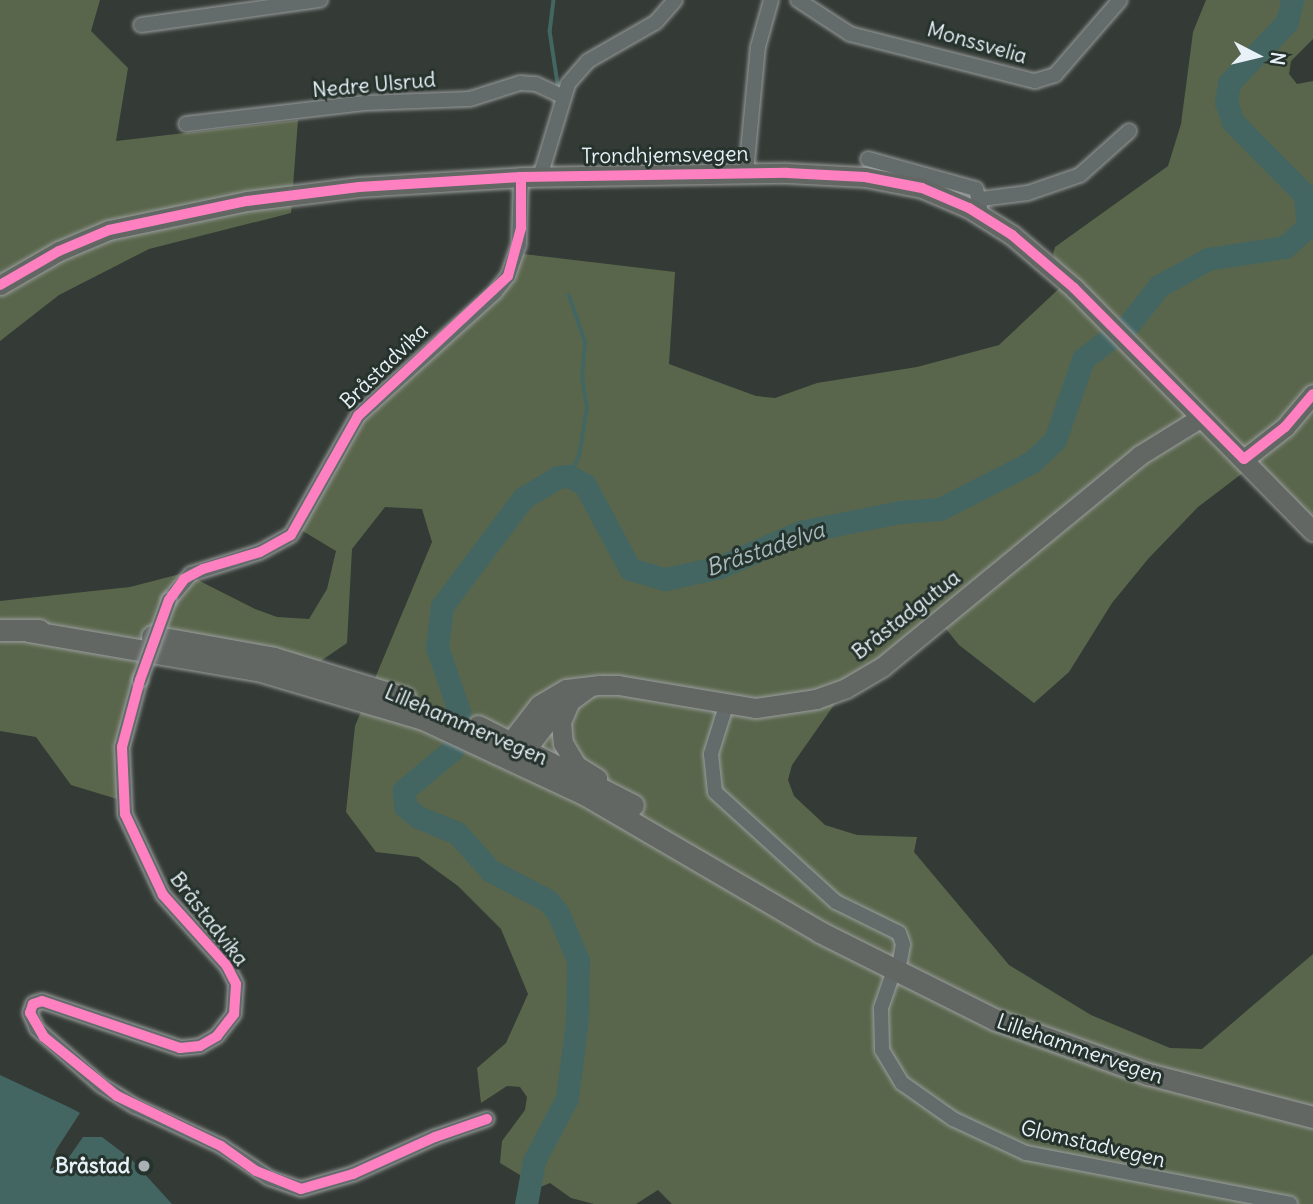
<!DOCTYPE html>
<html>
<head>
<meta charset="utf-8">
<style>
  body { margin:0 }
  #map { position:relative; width:1313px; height:1204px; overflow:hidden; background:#343a35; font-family:Delius,sans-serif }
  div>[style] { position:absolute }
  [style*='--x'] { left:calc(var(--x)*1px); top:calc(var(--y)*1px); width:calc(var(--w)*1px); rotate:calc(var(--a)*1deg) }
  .green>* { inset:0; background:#5a664b }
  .water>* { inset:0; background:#436663 }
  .pier>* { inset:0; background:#343a35 }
  .stream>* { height:3.5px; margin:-1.75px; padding:0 1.75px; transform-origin:1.75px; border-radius:1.75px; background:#436663 }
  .river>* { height:23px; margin:-11.5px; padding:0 11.5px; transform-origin:11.5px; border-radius:11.5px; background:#436663 }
  .roads { filter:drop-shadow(0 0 2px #9a9e9e) drop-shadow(0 0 2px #9a9e9e) }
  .minor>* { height:14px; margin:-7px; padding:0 7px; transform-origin:7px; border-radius:7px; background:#646b6b }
  .major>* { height:19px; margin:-9.5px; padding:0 9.5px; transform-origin:9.5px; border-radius:9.5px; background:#636764 }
  .highway>* { height:21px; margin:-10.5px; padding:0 10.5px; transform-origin:10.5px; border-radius:10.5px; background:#636764 }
  .bridges { filter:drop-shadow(0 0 2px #9a9e9e) drop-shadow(0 0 2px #9a9e9e) }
  .minor-bridge>* { height:14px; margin:-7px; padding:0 7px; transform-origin:7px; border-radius:7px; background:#646b6b }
  .cycleway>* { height:10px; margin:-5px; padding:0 5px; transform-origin:5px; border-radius:5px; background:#ff80c0 }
  .dots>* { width:19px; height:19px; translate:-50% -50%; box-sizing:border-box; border:4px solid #26332d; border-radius:50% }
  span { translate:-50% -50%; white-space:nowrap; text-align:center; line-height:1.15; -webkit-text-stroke:6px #26332d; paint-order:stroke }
  .street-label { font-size:21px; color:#e8f1f8 }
  .poi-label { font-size:21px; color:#e8f1f8; font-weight:700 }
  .right { translate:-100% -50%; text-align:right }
  .water-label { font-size:23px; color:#a7bbbe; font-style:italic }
  .north { position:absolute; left:1222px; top:21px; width:70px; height:70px; -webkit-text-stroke:5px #26332d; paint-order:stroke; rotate:97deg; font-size:19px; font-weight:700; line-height:28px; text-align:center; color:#e8f1f8 }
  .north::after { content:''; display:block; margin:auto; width:24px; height:32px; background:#e8f1f8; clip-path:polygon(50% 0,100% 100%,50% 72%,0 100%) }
</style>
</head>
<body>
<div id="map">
  <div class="green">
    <div style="clip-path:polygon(0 0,100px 0,91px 31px,128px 68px,116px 141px,298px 120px,291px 213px,149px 249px,59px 295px,0 341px)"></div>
    <div style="clip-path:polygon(1206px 0,1313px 0,1313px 39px,1291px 61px,1289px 74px,1297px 84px,1313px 81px,1313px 530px,1248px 469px,1198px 507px,1148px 559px,1112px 603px,1069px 672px,1034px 703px,959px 645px,946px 629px,939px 629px,841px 695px,792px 765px,788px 780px,794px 796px,825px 825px,857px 835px,917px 837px,914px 852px,1009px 965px,1091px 1015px,1170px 1048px,1202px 1049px,1313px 954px,1313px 1204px,672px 1204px,658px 1190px,636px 1204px,594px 1204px,571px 1198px,550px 1183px,538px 1188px,531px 1204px,521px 1204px,520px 1175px,500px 1163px,502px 1141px,525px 1110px,527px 1097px,520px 1087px,507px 1086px,481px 1103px,477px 1068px,506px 1043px,528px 994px,501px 929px,458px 886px,418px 857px,376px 852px,346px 812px,355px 726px,432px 542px,422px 509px,385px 507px,352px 549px,347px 643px,309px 669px,156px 644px,117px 799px,71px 785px,36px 737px,0 731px,0 601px,130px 587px,184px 573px,255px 609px,277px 617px,309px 619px,327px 589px,336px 551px,296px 527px,349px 426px,487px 304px,515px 253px,675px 272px,669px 364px,756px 396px,775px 398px,817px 383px,917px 367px,999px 345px,1065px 283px,1053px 254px,1055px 247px,1168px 166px,1181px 124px,1193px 32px)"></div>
  </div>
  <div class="water">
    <div style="clip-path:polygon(0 1074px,16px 1077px,80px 1113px,56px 1150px,50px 1169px,67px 1160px,83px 1137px,102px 1137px,131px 1159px,172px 1204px,0 1204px)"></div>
  </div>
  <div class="pier">
    <div style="clip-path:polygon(0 1071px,17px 1074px,78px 1106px,75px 1110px,0 1075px)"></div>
  </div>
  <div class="stream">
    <div style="--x:554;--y:0;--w:31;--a:97"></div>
    <div style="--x:550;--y:31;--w:54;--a:81.4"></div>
    <div style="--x:569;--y:476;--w:22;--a:-63"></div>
    <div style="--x:579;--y:456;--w:49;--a:-80.5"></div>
    <div style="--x:587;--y:408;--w:30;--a:-99"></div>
    <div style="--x:582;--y:378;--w:36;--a:-85"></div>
    <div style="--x:585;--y:342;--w:49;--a:-109.2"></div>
  </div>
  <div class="river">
    <div style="--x:526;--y:1204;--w:44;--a:-79.5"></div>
    <div style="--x:534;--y:1161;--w:71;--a:-62.4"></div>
    <div style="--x:567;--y:1098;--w:79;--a:-82.7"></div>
    <div style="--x:577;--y:1020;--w:60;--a:-89"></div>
    <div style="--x:578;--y:960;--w:51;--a:-113.1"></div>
    <div style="--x:558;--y:913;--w:17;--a:-130"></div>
    <div style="--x:547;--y:900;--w:63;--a:-152.6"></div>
    <div style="--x:491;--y:871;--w:51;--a:-131.8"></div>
    <div style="--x:457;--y:833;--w:42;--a:-157.7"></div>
    <div style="--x:418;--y:817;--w:17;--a:-140"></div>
    <div style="--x:405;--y:806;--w:16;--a:-94"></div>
    <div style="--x:404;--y:790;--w:62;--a:-39.8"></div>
    <div style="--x:452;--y:750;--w:17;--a:-62"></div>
    <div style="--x:460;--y:735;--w:24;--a:-92"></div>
    <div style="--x:459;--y:711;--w:68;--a:-109"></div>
    <div style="--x:437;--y:647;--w:41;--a:-83"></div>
    <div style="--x:442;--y:606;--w:135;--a:-53.1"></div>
    <div style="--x:523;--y:498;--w:41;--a:-31"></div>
    <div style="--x:558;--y:477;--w:11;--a:-5"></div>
    <div style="--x:569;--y:476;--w:18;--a:29"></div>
    <div style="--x:585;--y:485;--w:95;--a:61.8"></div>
    <div style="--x:630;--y:569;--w:37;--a:16"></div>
    <div style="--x:666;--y:579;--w:55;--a:-12.5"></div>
    <div style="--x:720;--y:567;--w:87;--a:-23.6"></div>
    <div style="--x:800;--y:532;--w:102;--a:-11.3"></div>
    <div style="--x:900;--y:512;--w:40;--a:-4.3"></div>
    <div style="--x:940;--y:509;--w:103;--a:-27.1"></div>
    <div style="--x:1032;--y:462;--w:32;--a:-44"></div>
    <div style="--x:1055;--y:440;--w:86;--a:-70.9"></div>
    <div style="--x:1083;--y:359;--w:58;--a:-37.3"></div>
    <div style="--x:1129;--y:324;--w:48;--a:-51.7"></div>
    <div style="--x:1159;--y:286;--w:56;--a:-28.9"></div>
    <div style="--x:1208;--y:259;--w:78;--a:-8.9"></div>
    <div style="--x:1285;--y:247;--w:31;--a:-42"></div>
    <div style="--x:1308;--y:226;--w:31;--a:-96"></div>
    <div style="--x:1305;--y:195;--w:103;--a:-134.6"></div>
    <div style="--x:1233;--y:122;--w:21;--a:-109"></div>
    <div style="--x:1226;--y:102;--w:19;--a:-81"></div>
    <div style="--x:1229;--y:83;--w:84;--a:-46.4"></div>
    <div style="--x:1287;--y:22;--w:23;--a:-77"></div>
  </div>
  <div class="roads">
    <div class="minor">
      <div style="--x:798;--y:0;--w:62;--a:33.2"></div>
      <div style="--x:850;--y:34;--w:191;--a:14.3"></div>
      <div style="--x:1035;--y:81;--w:21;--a:-17"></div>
      <div style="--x:1055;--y:75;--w:99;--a:-49.1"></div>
      <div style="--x:141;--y:25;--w:181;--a:-8"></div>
      <div style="--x:186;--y:124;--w:180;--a:-6.7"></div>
      <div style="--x:365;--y:103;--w:105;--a:-2.2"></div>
      <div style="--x:470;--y:99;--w:52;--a:-17.7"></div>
      <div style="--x:520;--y:83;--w:16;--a:4"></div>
      <div style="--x:536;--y:84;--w:29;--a:25"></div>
      <div style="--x:868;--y:159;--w:112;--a:15.5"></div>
      <div style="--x:976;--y:189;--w:18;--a:77"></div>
      <div style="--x:746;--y:173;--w:127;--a:-84.6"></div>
      <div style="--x:758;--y:47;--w:49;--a:-74.5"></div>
      <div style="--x:540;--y:177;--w:97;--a:-73.2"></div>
      <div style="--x:568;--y:84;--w:30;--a:-49"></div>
      <div style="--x:588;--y:61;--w:78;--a:-29.8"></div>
      <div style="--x:656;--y:22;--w:29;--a:-49"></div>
      <div style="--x:981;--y:199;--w:47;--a:-7.3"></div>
      <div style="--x:1028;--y:193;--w:55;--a:-19.1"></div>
      <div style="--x:1080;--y:175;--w:66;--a:-41.9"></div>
      <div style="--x:169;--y:600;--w:34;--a:-50"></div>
      <div style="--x:191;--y:574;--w:72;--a:-17.7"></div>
      <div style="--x:260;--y:552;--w:35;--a:-29"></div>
      <div style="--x:291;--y:535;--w:137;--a:-60.6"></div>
      <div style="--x:358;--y:416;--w:185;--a:-42.1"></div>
      <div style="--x:495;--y:292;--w:21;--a:-51"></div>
      <div style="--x:508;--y:276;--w:34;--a:-71"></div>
      <div style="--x:519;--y:244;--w:67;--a:-88.3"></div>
      <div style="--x:140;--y:680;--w:69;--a:105"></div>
      <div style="--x:122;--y:747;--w:67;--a:87.4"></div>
      <div style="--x:125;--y:814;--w:89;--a:64.9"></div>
      <div style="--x:163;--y:895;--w:96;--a:48"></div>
      <div style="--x:227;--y:966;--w:20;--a:63"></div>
      <div style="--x:236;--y:984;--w:30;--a:94"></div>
      <div style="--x:234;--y:1014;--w:28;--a:128"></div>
      <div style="--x:217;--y:1036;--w:20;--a:150"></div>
      <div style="--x:200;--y:1046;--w:20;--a:174"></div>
      <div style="--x:180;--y:1048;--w:146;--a:-161.2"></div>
      <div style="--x:42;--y:1001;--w:9;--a:162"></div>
      <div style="--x:33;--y:1004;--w:9;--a:108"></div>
      <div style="--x:30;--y:1013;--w:17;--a:66"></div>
      <div style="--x:37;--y:1029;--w:85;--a:41.2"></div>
      <div style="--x:101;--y:1085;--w:40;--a:32"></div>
      <div style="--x:135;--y:1106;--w:95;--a:24.9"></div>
      <div style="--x:221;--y:1146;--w:58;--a:33.7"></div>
      <div style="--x:269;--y:1178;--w:34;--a:19"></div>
      <div style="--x:301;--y:1189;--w:54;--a:-16.1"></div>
      <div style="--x:353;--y:1174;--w:90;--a:-24.3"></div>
      <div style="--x:435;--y:1137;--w:55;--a:-19.1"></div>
      <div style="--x:726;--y:706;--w:50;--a:107.4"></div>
      <div style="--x:711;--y:754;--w:38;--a:84"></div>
      <div style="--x:715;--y:792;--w:164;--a:42.3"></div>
      <div style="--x:836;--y:902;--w:70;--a:26.2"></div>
      <div style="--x:899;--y:933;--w:12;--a:70"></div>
      <div style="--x:903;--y:944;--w:17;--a:100"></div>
      <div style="--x:891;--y:979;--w:31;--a:109"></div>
      <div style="--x:881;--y:1008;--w:42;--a:88.6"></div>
      <div style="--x:882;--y:1050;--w:39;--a:59"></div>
      <div style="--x:902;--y:1083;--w:62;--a:35.2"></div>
      <div style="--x:953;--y:1119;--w:81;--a:25"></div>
      <div style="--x:1026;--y:1153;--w:269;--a:10.9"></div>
    </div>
    <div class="major">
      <div style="--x:0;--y:285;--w:68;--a:-30"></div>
      <div style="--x:59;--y:251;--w:54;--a:-22.8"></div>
      <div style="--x:109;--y:230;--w:141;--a:-11.9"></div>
      <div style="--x:247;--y:201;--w:113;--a:-7.1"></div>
      <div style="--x:359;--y:187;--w:162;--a:-3.5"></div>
      <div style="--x:521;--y:177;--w:266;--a:-0.9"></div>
      <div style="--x:787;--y:173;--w:78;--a:2.9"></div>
      <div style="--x:865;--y:177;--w:58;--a:10.9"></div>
      <div style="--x:922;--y:188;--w:51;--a:23.1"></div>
      <div style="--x:969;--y:208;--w:51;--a:32.1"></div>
      <div style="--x:1012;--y:235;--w:82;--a:40.5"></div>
      <div style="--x:1074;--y:288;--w:341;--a:45.5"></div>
      <div style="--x:1244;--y:459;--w:52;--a:-38"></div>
      <div style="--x:1285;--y:427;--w:43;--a:-49.7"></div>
      <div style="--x:589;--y:687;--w:44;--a:143.4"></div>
      <div style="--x:554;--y:713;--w:44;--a:127.6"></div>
      <div style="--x:527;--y:748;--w:17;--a:144"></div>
      <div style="--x:513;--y:758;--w:17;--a:-97"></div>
      <div style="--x:511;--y:741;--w:46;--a:-52.1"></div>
      <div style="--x:539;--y:705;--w:31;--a:-31"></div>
      <div style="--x:566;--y:689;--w:34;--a:-7"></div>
      <div style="--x:600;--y:685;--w:18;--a:0"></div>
      <div style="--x:618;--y:685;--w:140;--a:9.5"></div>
      <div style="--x:756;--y:708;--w:61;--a:-8.5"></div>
      <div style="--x:816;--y:699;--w:32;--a:-20"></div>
      <div style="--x:846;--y:688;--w:42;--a:-30.3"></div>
      <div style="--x:882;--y:667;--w:334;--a:-39.4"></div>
      <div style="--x:1140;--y:455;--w:70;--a:-31.7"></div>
      <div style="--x:569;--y:703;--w:21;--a:113"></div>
      <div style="--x:561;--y:722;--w:21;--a:85"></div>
      <div style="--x:563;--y:743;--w:26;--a:59"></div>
      <div style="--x:576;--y:765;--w:25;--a:32"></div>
    </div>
    <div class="highway">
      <div style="--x:0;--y:630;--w:39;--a:0"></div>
      <div style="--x:28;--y:631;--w:232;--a:9.7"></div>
      <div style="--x:257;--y:670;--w:173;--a:16.4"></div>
      <div style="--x:423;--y:719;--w:178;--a:25"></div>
      <div style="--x:584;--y:794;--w:273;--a:30.3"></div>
      <div style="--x:820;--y:932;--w:197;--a:26.6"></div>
      <div style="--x:996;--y:1020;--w:161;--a:19.6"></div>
      <div style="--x:1148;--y:1074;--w:171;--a:14.6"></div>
      <div style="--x:152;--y:636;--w:124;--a:10.2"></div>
      <div style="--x:274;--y:658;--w:137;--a:17"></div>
      <div style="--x:478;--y:726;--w:174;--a:27"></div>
    </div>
  </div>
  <div class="bridges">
    <div class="minor-bridge">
      <div style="--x:140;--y:680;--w:85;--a:-70.1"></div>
    </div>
  </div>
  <div class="cycleway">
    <div style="--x:0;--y:285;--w:68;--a:-30"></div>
    <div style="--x:59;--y:251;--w:54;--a:-22.8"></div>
    <div style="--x:109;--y:230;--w:141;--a:-11.9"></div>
    <div style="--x:247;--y:201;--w:113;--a:-7.1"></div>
    <div style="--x:359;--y:187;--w:162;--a:-3.5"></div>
    <div style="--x:521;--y:177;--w:266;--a:-0.9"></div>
    <div style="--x:787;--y:173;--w:78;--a:2.9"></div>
    <div style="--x:865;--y:177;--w:58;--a:10.9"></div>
    <div style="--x:922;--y:188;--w:51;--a:23.1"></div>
    <div style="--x:969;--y:208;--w:51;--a:32.1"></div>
    <div style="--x:1012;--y:235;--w:82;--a:40.5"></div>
    <div style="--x:1074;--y:288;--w:241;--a:45.2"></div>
    <div style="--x:1244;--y:459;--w:52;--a:-38"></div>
    <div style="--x:1285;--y:427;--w:43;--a:-49.7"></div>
    <div style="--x:487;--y:1119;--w:55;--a:160.9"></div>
    <div style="--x:435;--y:1137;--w:90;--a:155.7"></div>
    <div style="--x:353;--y:1174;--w:54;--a:163.9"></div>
    <div style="--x:301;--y:1189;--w:48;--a:-158.2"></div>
    <div style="--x:256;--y:1171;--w:43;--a:-144.5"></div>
    <div style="--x:221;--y:1146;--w:115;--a:-154.3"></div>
    <div style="--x:117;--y:1096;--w:94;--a:-141.1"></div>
    <div style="--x:44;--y:1037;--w:28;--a:-120"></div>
    <div style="--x:30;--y:1013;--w:9;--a:-72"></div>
    <div style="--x:33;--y:1004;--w:9;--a:-18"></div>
    <div style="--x:42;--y:1001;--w:146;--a:18.8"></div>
    <div style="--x:180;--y:1048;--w:20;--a:-6"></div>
    <div style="--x:200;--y:1046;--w:20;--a:-30"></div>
    <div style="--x:217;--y:1036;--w:28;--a:-52"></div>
    <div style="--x:234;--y:1014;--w:30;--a:-86"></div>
    <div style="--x:236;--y:984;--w:20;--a:-117"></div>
    <div style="--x:227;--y:966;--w:96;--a:-132"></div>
    <div style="--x:163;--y:895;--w:89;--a:-115.1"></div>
    <div style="--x:125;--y:814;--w:67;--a:-92.6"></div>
    <div style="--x:122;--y:747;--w:69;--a:-75"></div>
    <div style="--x:140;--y:680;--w:85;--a:-70.1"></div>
    <div style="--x:169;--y:600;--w:26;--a:-54"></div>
    <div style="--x:184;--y:579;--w:21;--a:-28"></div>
    <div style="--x:203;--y:569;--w:59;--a:-16.6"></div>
    <div style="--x:260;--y:552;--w:35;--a:-29"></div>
    <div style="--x:291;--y:535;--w:137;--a:-60.6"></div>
    <div style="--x:358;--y:416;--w:205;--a:-43"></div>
    <div style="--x:508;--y:276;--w:50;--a:-74.8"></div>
    <div style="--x:521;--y:228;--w:51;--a:-90"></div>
  </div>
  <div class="dots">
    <div style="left:144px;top:1166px;background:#a9b1b4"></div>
  </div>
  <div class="street-label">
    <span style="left:977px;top:43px;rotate:16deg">Monssvelia</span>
    <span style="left:374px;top:85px;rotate:-5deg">Nedre Ulsrud</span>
    <span style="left:665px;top:155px;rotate:-1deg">Trondhjemsvegen</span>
    <span style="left:384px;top:366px;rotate:-44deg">Bråstadvika</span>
    <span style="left:906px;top:615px;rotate:-38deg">Bråstadgutua</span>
    <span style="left:466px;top:725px;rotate:23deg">Lillehammervegen</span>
    <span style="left:209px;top:919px;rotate:52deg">Bråstadvika</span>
    <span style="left:1080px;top:1049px;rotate:19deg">Lillehammervegen</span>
    <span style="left:1093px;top:1144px;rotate:13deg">Glomstadvegen</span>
  </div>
  <div class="poi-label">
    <span class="right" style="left:130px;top:1166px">Bråstad</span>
  </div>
  <div class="water-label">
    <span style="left:765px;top:549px;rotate:-19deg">Bråstadelva</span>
  </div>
  <div class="north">N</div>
</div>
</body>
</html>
